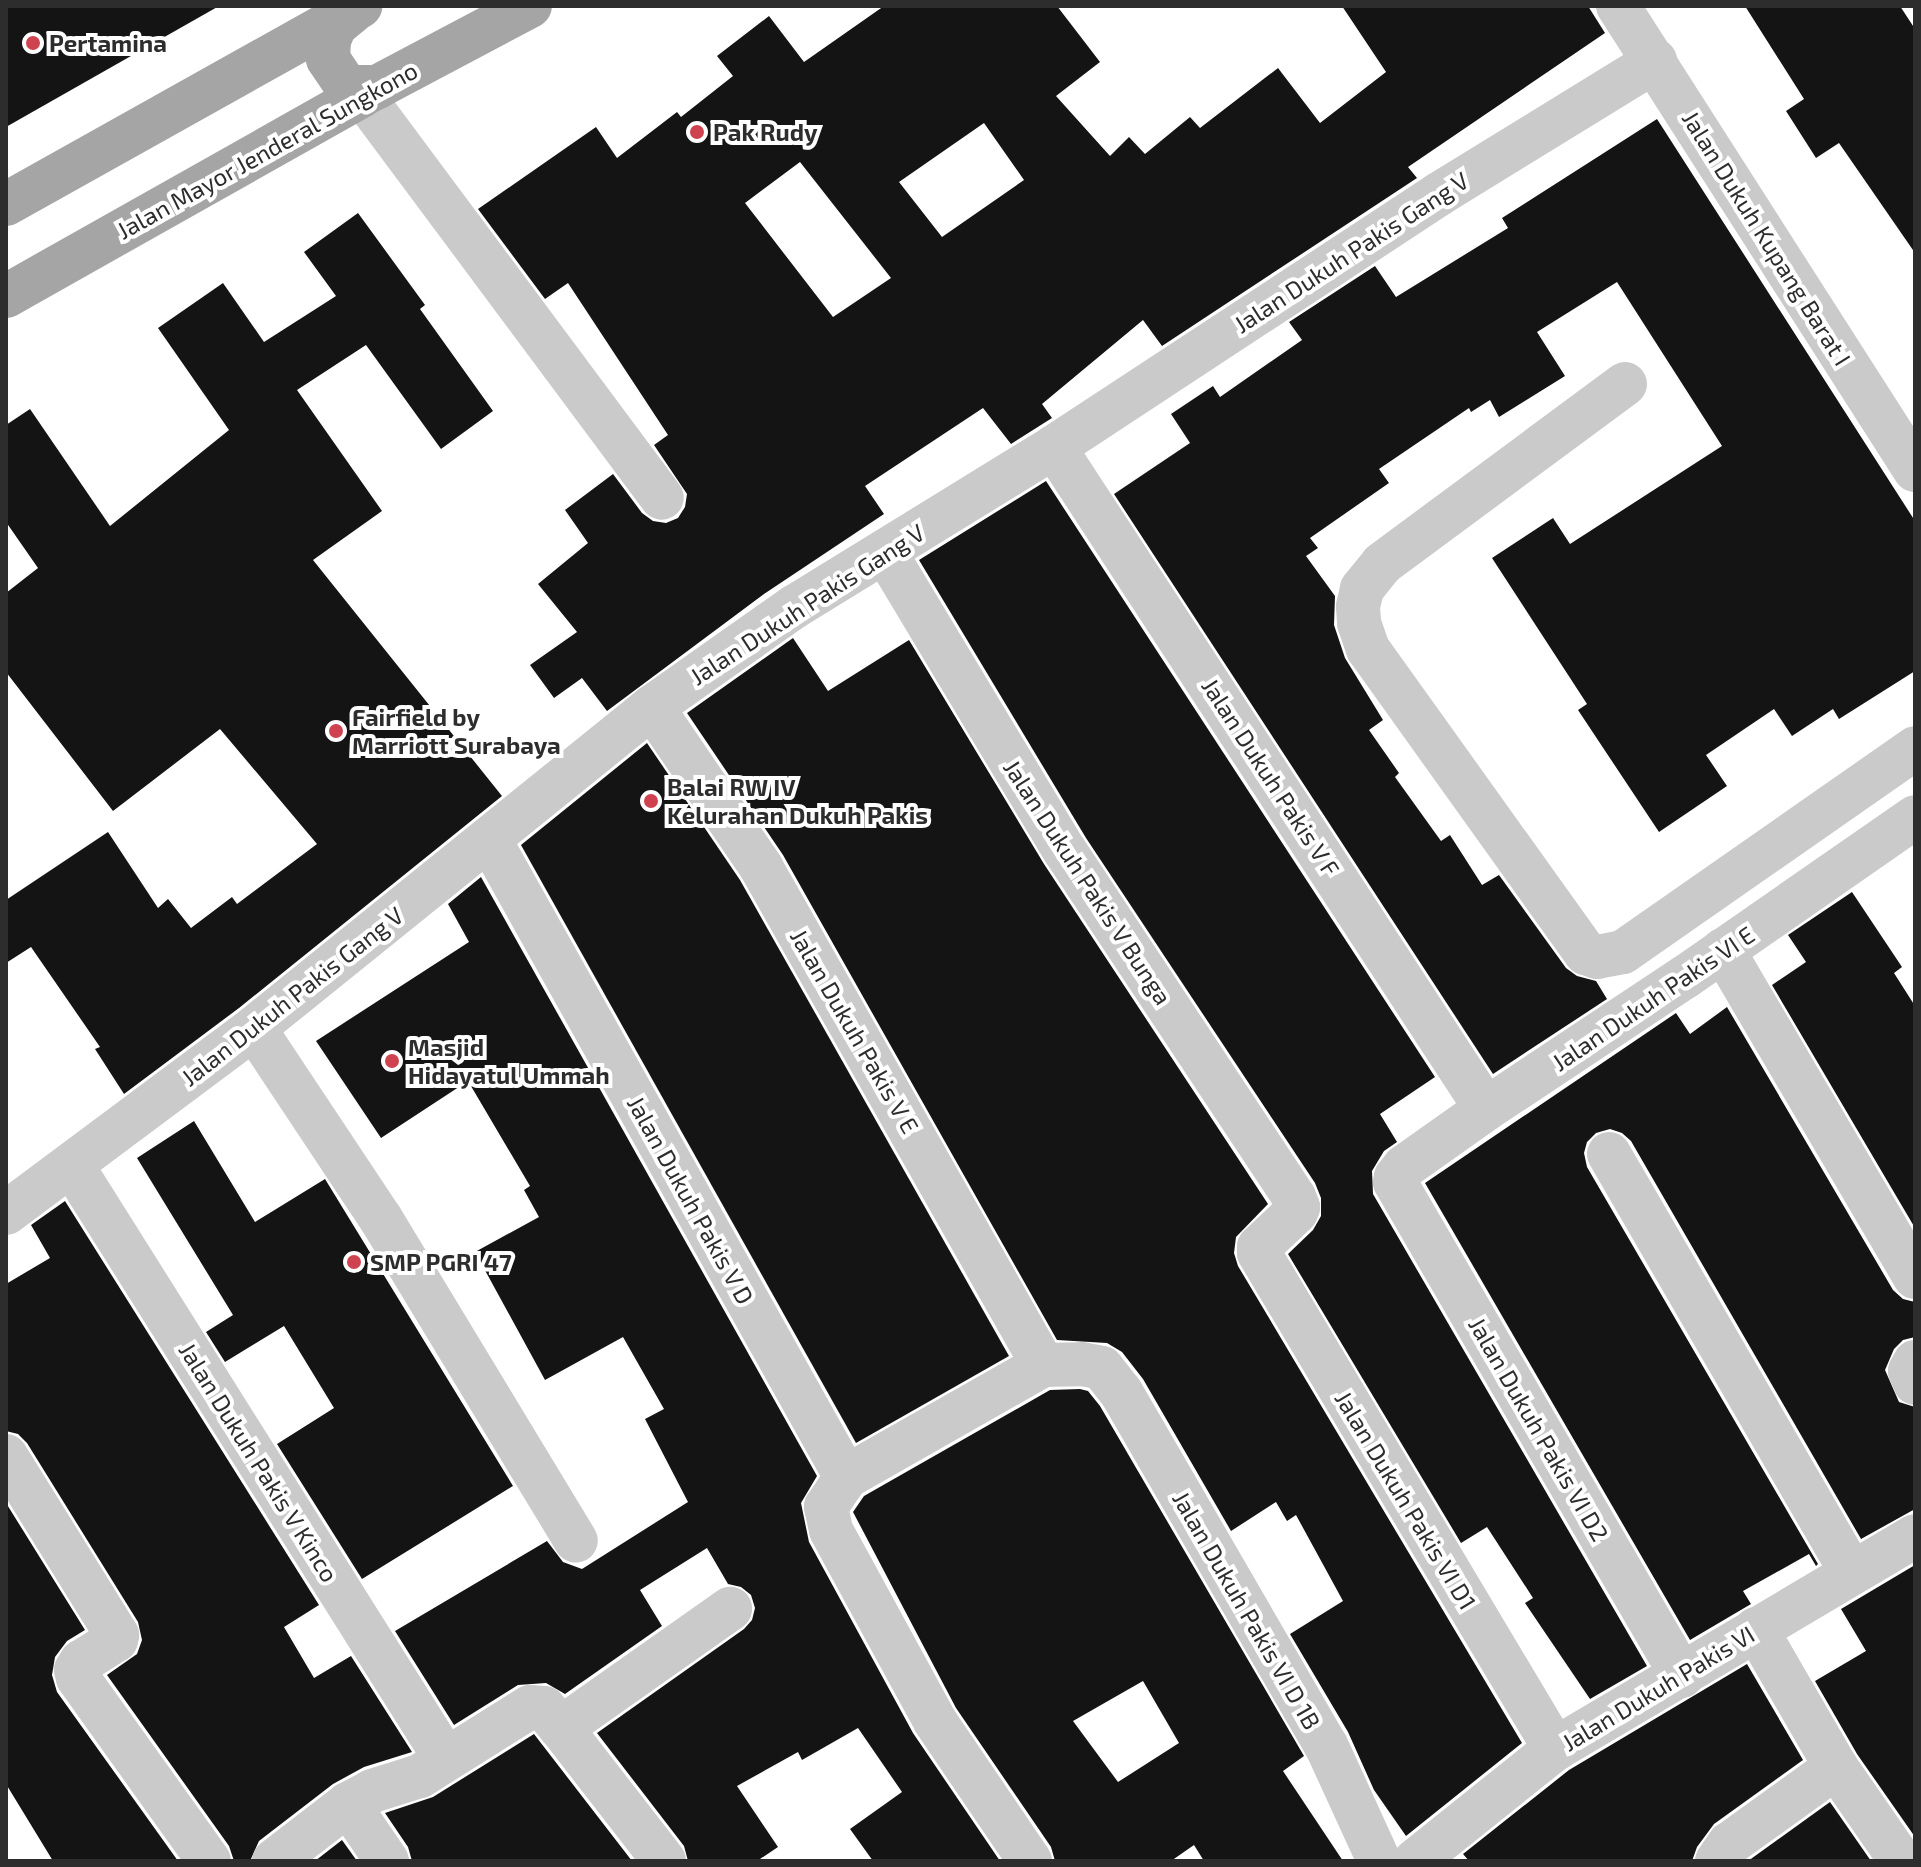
<!DOCTYPE html>
<html>
<head>
<meta charset="utf-8">
<style>
  body { margin:0 }
  #map { position:relative; width:1921px; height:1867px; overflow:hidden; background:#fff; font-family:"Exo 2",sans-serif }
  div>[style] { position:absolute }
  [style*='--x'] { left:calc(var(--x)*1px); top:calc(var(--y)*1px); width:calc(var(--w)*1px); rotate:calc(var(--a)*1deg) }
  .building>* { inset:0; background:#141414 }
  .street>* { height:44px; margin:-22px; padding:0 22px; transform-origin:22px; border-radius:22px; background:#cacaca }
  .primary>* { height:44px; margin:-22px; padding:0 22px; transform-origin:22px; border-radius:22px; background:#a5a5a5 }
  .dots>* { width:22px; height:22px; translate:-50% -50%; box-sizing:border-box; border:4px solid #fff; border-radius:50% }
  span { translate:-50% -50%; white-space:nowrap; text-align:center; line-height:1.15; -webkit-text-stroke:8px #fff; paint-order:stroke }
  .poi-label { font-size:24px; color:#2d2d2d; font-weight:700 }
  .left { translate:0 -50%; text-align:left }
  .street-label { font-size:24px; color:#2d2d2d }
  .frame { position:absolute; inset:0; border:8px solid #2d2d2d; pointer-events:none }
</style>
</head>
<body>
<div id="map">
  <div class="building">
    <div style="clip-path:polygon(6px 6px,219px 6px,6px 127px)"></div>
    <div style="clip-path:polygon(evenodd,884px 6px,1057px 6px,1100px 62px,1056px 96px,1110px 156px,1129px 137px,1145px 154px,1190px 117px,1200px 128px,1278px 68px,1320px 123px,1386px 72px,1342px 6px,1588px 6px,1605px 33px,1408px 167px,1417px 178px,1162px 346px,1143px 320px,1042px 404px,1052px 418px,1011px 444px,983px 408px,865px 486px,884px 514px,764px 594px,607px 711px,582px 678px,554px 698px,530px 665px,577px 632px,538px 584px,588px 543px,565px 510px,613px 474px,642px 513px,653px 521px,666px 523px,678px 518px,685px 507px,687px 494px,654px 445px,668px 435px,568px 283px,545px 299px,478px 209px,596px 127px,617px 158px,677px 112px,681px 117px,733px 76px,717px 56px,769px 16px,804px 62px,884px 6px,984px 123px,1024px 180px,942px 237px,899px 182px,984px 123px,884px 6px,800px 162px,891px 278px,833px 317px,745px 203px,800px 162px)"></div>
    <div style="clip-path:polygon(1745px 6px,1900px 6px,1915px 29px,1915px 253px,1839px 143px,1816px 158px,1786px 111px,1804px 99px)"></div>
    <div style="clip-path:polygon(1657px 119px,1915px 521px,1915px 671px,1839px 719px,1833px 709px,1792px 736px,1774px 709px,1706px 755px,1727px 786px,1659px 832px,1578px 710px,1587px 704px,1492px 558px,1553px 518px,1570px 544px,1722px 446px,1617px 282px,1537px 332px,1565px 376px,1499px 417px,1490px 400px,1471px 412px,1469px 408px,1379px 469px,1389px 483px,1310px 538px,1318px 548px,1306px 556px,1335px 596px,1334px 625px,1345px 658px,1383px 720px,1369px 730px,1399px 773px,1395px 777px,1441px 841px,1450px 835px,1482px 885px,1499px 875px,1566px 968px,1577px 976px,1596px 981px,1607px 999px,1493px 1074px,1114px 494px,1190px 443px,1171px 414px,1213px 386px,1220px 397px,1302px 340px,1289px 322px,1375px 266px,1396px 297px,1508px 228px,1502px 218px)"></div>
    <div style="clip-path:polygon(358px 213px,425px 305px,420px 309px,493px 411px,441px 449px,366px 345px,297px 390px,382px 511px,313px 560px,502px 796px,239px 1008px,124px 1094px,95px 1049px,100px 1047px,31px 947px,6px 963px,6px 900px,108px 832px,158px 908px,168px 899px,191px 928px,232px 897px,237px 904px,317px 844px,220px 729px,113px 811px,6px 672px,6px 593px,38px 568px,6px 522px,6px 425px,30px 409px,110px 526px,229px 430px,158px 328px,223px 283px,264px 342px,336px 296px,304px 252px)"></div>
    <div style="clip-path:polygon(1046px 481px,1435px 1077px,1380px 1114px,1397px 1142px,1384px 1151px,1372px 1171px,1373px 1194px,1647px 1666px,1590px 1699px,1525px 1603px,1533px 1598px,1487px 1527px,1461px 1543px,1288px 1254px,1313px 1230px,1321px 1216px,1321px 1198px,1315px 1183px,1086px 838px,919px 560px)"></div>
    <div style="clip-path:polygon(793px 638px,828px 691px,909px 640px,1044px 864px,1268px 1204px,1236px 1237px,1234px 1253px,1238px 1266px,1522px 1743px,1406px 1836px,1374px 1790px,1348px 1732px,1290px 1634px,1343px 1601px,1296px 1515px,1287px 1521px,1276px 1502px,1231px 1531px,1143px 1379px,1122px 1352px,1107px 1343px,1057px 1340px,783px 855px,687px 713px)"></div>
    <div style="clip-path:polygon(647px 743px,740px 880px,1009px 1356px,856px 1443px,521px 845px)"></div>
    <div style="clip-path:polygon(481px 877px,817px 1476px,801px 1503px,809px 1542px,913px 1733px,1000px 1861px,873px 1861px,850px 1829px,902px 1792px,858px 1728px,802px 1760px,798px 1752px,737px 1786px,778px 1847px,757px 1861px,688px 1861px,684px 1846px,597px 1733px,744px 1629px,752px 1620px,755px 1608px,751px 1595px,741px 1587px,728px 1584px,707px 1548px,640px 1590px,662px 1626px,565px 1694px,546px 1683px,518px 1685px,454px 1725px,395px 1631px,547px 1541px,563px 1562px,582px 1569px,688px 1502px,645px 1419px,664px 1409px,623px 1337px,545px 1380px,475px 1252px,539px 1217px,524px 1190px,530px 1186px,468px 1081px,381px 1138px,316px 1041px,469px 942px,448px 904px)"></div>
    <div style="clip-path:polygon(1852px 892px,1902px 967px,1894px 973px,1915px 1006px,1915px 1228px,1772px 985px,1806px 962px,1788px 935px)"></div>
    <div style="clip-path:polygon(1727px 1007px,1893px 1290px,1903px 1299px,1915px 1302px,1915px 1337px,1903px 1340px,1894px 1349px,1885px 1370px,1899px 1402px,1915px 1407px,1915px 1509px,1861px 1539px,1631px 1141px,1622px 1133px,1610px 1129px,1596px 1133px,1587px 1142px,1584px 1153px,1587px 1167px,1818px 1564px,1816px 1566px,1809px 1554px,1743px 1591px,1751px 1604px,1690px 1640px,1425px 1183px,1676px 1013px,1690px 1034px)"></div>
    <div style="clip-path:polygon(194px 1121px,255px 1222px,325px 1179px,513px 1486px,362px 1579px,277px 1444px,334px 1408px,284px 1326px,225px 1362px,206px 1332px,233px 1315px,137px 1158px)"></div>
    <div style="clip-path:polygon(65px 1201px,319px 1605px,284px 1627px,314px 1678px,351px 1656px,412px 1752px,364px 1767px,333px 1784px,259px 1841px,250px 1861px,234px 1861px,229px 1846px,107px 1675px,137px 1654px,142px 1640px,138px 1622px,27px 1443px,18px 1434px,6px 1431px,6px 1284px,50px 1258px,31px 1225px)"></div>
    <div style="clip-path:polygon(evenodd,1080px 1389px,1088px 1391px,1100px 1406px,1304px 1756px,1283px 1771px,1343px 1861px,1204px 1861px,1194px 1845px,1171px 1861px,1055px 1861px,1051px 1847px,956px 1708px,853px 1512px,864px 1496px,1050px 1390px,1080px 1389px,1143px 1681px,1179px 1743px,1118px 1782px,1073px 1721px,1143px 1681px)"></div>
    <div style="clip-path:polygon(6px 1503px,85px 1630px,67px 1641px,55px 1657px,52px 1675px,57px 1692px,178px 1861px,53px 1861px,6px 1784px)"></div>
    <div style="clip-path:polygon(1915px 1565px,1915px 1837px,1857px 1754px,1815px 1681px,1866px 1651px,1841px 1609px)"></div>
    <div style="clip-path:polygon(1747px 1664px,1803px 1760px,1714px 1824px,1697px 1847px,1692px 1861px,1469px 1861px,1463px 1854px,1569px 1770px)"></div>
    <div style="clip-path:polygon(534px 1734px,632px 1861px,412px 1861px,408px 1847px,385px 1813px,433px 1797px)"></div>
    <div style="clip-path:polygon(1830px 1802px,1871px 1861px,1748px 1861px)"></div>
    <div style="clip-path:polygon(342px 1840px,357px 1861px,315px 1861px)"></div>
  </div>
  <div class="street">
    <div style="--x:1618;--y:6;--w:551;--a:57.38"></div>
    <div style="--x:362;--y:95;--w:502;--a:53.34"></div>
    <div style="--x:1625;--y:384;--w:302;--a:143.5"></div>
    <div style="--x:1382;--y:564;--w:32;--a:129"></div>
    <div style="--x:1362;--y:589;--w:18;--a:103"></div>
    <div style="--x:1358;--y:607;--w:16;--a:86"></div>
    <div style="--x:1359;--y:623;--w:28;--a:71"></div>
    <div style="--x:1368;--y:649;--w:374;--a:54.4"></div>
    <div style="--x:1586;--y:953;--w:12;--a:20"></div>
    <div style="--x:1597;--y:957;--w:26;--a:-11"></div>
    <div style="--x:1623;--y:952;--w:356;--a:-34.9"></div>
    <div style="--x:1054;--y:447;--w:790;--a:56.87"></div>
    <div style="--x:885;--y:552;--w:349;--a:59"></div>
    <div style="--x:1065;--y:851;--w:415;--a:56.5"></div>
    <div style="--x:1294;--y:1197;--w:11;--a:68"></div>
    <div style="--x:1298;--y:1207;--w:5;--a:112"></div>
    <div style="--x:1296;--y:1212;--w:51;--a:136.6"></div>
    <div style="--x:1259;--y:1247;--w:6;--a:90"></div>
    <div style="--x:1259;--y:1253;--w:578;--a:59.17"></div>
    <div style="--x:652;--y:707;--w:194;--a:55.7"></div>
    <div style="--x:761;--y:867;--w:572;--a:60.48"></div>
    <div style="--x:489;--y:839;--w:731;--a:60.77"></div>
    <div style="--x:1723;--y:950;--w:379;--a:59.6"></div>
    <div style="--x:254;--y:1028;--w:229;--a:56.4"></div>
    <div style="--x:381;--y:1219;--w:376;--a:58.8"></div>
    <div style="--x:1609;--y:1154;--w:484;--a:59.9"></div>
    <div style="--x:73;--y:1167;--w:698;--a:57.81"></div>
    <div style="--x:6;--y:1213;--w:309;--a:-36.7"></div>
    <div style="--x:254;--y:1028;--w:511;--a:-38.89"></div>
    <div style="--x:652;--y:707;--w:174;--a:-35.2"></div>
    <div style="--x:794;--y:607;--w:305;--a:-31.6"></div>
    <div style="--x:1054;--y:447;--w:461;--a:-33.3"></div>
    <div style="--x:1439;--y:194;--w:254;--a:-31.6"></div>
    <div style="--x:1915;--y:1362;--w:10;--a:119"></div>
    <div style="--x:1910;--y:1371;--w:13;--a:67"></div>
    <div style="--x:6;--y:1456;--w:211;--a:58.2"></div>
    <div style="--x:117;--y:1635;--w:5;--a:101"></div>
    <div style="--x:116;--y:1640;--w:41;--a:147.8"></div>
    <div style="--x:81;--y:1662;--w:9;--a:122"></div>
    <div style="--x:76;--y:1670;--w:8;--a:76"></div>
    <div style="--x:78;--y:1678;--w:225;--a:54.4"></div>
    <div style="--x:1756;--y:1629;--w:160;--a:59.9"></div>
    <div style="--x:1836;--y:1767;--w:114;--a:55.3"></div>
    <div style="--x:1682;--y:1676;--w:571;--a:-120.16"></div>
    <div style="--x:1395;--y:1182;--w:5;--a:-79"></div>
    <div style="--x:1396;--y:1177;--w:13;--a:-51"></div>
    <div style="--x:1404;--y:1167;--w:100;--a:-35.3"></div>
    <div style="--x:1486;--y:1109;--w:239;--a:-33.6"></div>
    <div style="--x:1685;--y:977;--w:280;--a:-34.8"></div>
    <div style="--x:561;--y:1728;--w:168;--a:52.2"></div>
    <div style="--x:348;--y:1804;--w:69;--a:55.6"></div>
    <div style="--x:274;--y:1861;--w:93;--a:-37.6"></div>
    <div style="--x:348;--y:1804;--w:27;--a:-28"></div>
    <div style="--x:372;--y:1791;--w:50;--a:-17.4"></div>
    <div style="--x:420;--y:1776;--w:130;--a:-32.1"></div>
    <div style="--x:530;--y:1707;--w:14;--a:4"></div>
    <div style="--x:544;--y:1708;--w:26;--a:50"></div>
    <div style="--x:561;--y:1728;--w:207;--a:-35.2"></div>
    <div style="--x:1030;--y:1861;--w:169;--a:-124.2"></div>
    <div style="--x:935;--y:1721;--w:217;--a:-118.6"></div>
    <div style="--x:831;--y:1530;--w:24;--a:-102"></div>
    <div style="--x:826;--y:1507;--w:36;--a:-56"></div>
    <div style="--x:846;--y:1477;--w:227;--a:-29.6"></div>
    <div style="--x:1043;--y:1365;--w:39;--a:-1"></div>
    <div style="--x:1082;--y:1364;--w:20;--a:11"></div>
    <div style="--x:1102;--y:1368;--w:31;--a:52"></div>
    <div style="--x:1121;--y:1392;--w:408;--a:59.9"></div>
    <div style="--x:1326;--y:1745;--w:128;--a:65.4"></div>
    <div style="--x:1415;--y:1861;--w:179;--a:-38.7"></div>
    <div style="--x:1555;--y:1749;--w:418;--a:-30.6"></div>
    <div style="--x:1717;--y:1861;--w:21;--a:-55"></div>
    <div style="--x:1729;--y:1844;--w:132;--a:-35.7"></div>
  </div>
  <div class="primary">
    <div style="--x:352;--y:12;--w:22;--a:141"></div>
    <div style="--x:335;--y:26;--w:15;--a:113"></div>
    <div style="--x:329;--y:40;--w:19;--a:93"></div>
    <div style="--x:328;--y:59;--w:34;--a:56"></div>
    <div style="--x:347;--y:87;--w:31;--a:0"></div>
    <div style="--x:6;--y:204;--w:406;--a:-29.2"></div>
    <div style="--x:6;--y:296;--w:409;--a:-29.4"></div>
    <div style="--x:362;--y:95;--w:190;--a:-27.9"></div>
  </div>
  <div class="dots">
    <div style="left:33px;top:43px;background:#cf4350"></div>
    <div style="left:697px;top:132px;background:#cf4350"></div>
    <div style="left:336px;top:731px;background:#cf4350"></div>
    <div style="left:651px;top:801px;background:#cf4350"></div>
    <div style="left:392px;top:1061px;background:#cf4350"></div>
    <div style="left:354px;top:1262px;background:#cf4350"></div>
  </div>
  <div class="poi-label">
    <span class="left" style="left:49px;top:43px">Pertamina</span>
    <span class="left" style="left:713px;top:132px">Pak Rudy</span>
    <span class="left" style="left:352px;top:731px">Fairfield by<br>Marriott Surabaya</span>
    <span class="left" style="left:667px;top:801px">Balai RW IV<br>Kelurahan Dukuh Pakis</span>
    <span class="left" style="left:408px;top:1061px">Masjid<br>Hidayatul Ummah</span>
    <span class="left" style="left:370px;top:1262px">SMP PGRI 47</span>
  </div>
  <div class="street-label">
    <span style="left:267px;top:150px;rotate:-29deg">Jalan Mayor Jenderal Sungkono</span>
    <span style="left:1767px;top:238px;rotate:58deg">Jalan Dukuh Kupang Barat I</span>
    <span style="left:1351px;top:252px;rotate:-33deg">Jalan Dukuh Pakis Gang V</span>
    <span style="left:807px;top:604px;rotate:-33deg">Jalan Dukuh Pakis Gang V</span>
    <span style="left:1271px;top:777px;rotate:57deg">Jalan Dukuh Pakis V F</span>
    <span style="left:1088px;top:882px;rotate:57deg">Jalan Dukuh Pakis V Bunga</span>
    <span style="left:292px;top:996px;rotate:-38deg">Jalan Dukuh Pakis Gang V</span>
    <span style="left:1653px;top:998px;rotate:-34deg">Jalan Dukuh Pakis VI E</span>
    <span style="left:855px;top:1031px;rotate:60deg">Jalan Dukuh Pakis V E</span>
    <span style="left:691px;top:1200px;rotate:61deg">Jalan Dukuh Pakis V D</span>
    <span style="left:1539px;top:1429px;rotate:60deg">Jalan Dukuh Pakis VI D2</span>
    <span style="left:259px;top:1462px;rotate:58deg">Jalan Dukuh Pakis V Kinco</span>
    <span style="left:1406px;top:1500px;rotate:59deg">Jalan Dukuh Pakis VI D1</span>
    <span style="left:1247px;top:1610px;rotate:60deg">Jalan Dukuh Pakis VI D 1B</span>
    <span style="left:1658px;top:1688px;rotate:-31deg">Jalan Dukuh Pakis VI</span>
  </div>
  <div class="frame"></div>
</div>
</body>
</html>
